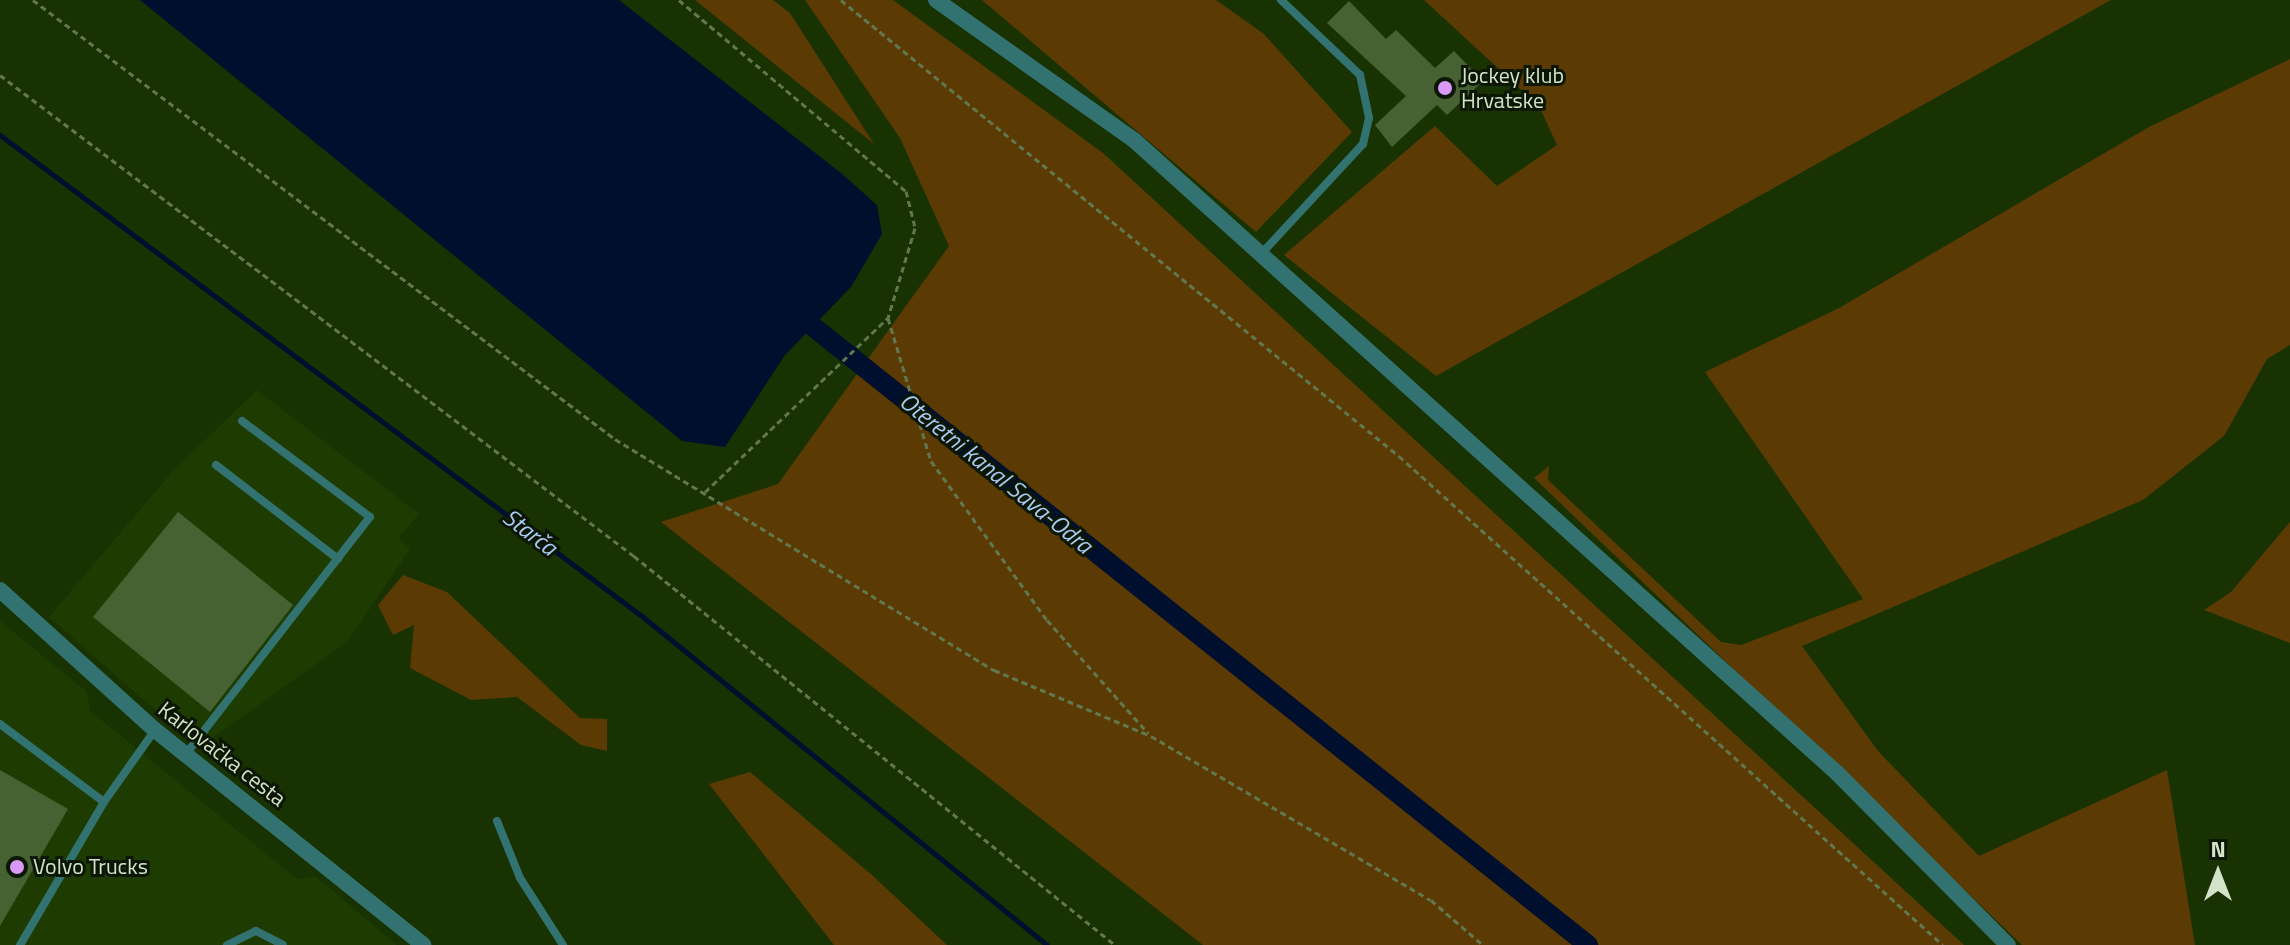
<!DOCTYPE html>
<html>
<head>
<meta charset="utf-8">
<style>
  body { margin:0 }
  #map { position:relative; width:2290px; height:945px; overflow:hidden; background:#183202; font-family:"Titillium Web",sans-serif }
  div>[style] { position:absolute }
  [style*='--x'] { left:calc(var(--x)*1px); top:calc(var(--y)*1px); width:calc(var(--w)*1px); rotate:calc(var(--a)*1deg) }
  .built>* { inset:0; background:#1e3c02 }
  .green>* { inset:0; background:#5b3b03 }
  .water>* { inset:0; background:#000f2e }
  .stream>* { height:5px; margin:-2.5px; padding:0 2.5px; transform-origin:2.5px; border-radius:2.5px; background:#000f2e }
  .canal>* { height:20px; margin:-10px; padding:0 10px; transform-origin:10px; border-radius:10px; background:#000f2e }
  .building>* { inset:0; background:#466233 }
  .path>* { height:3px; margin-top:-1.5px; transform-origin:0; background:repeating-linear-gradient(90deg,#617750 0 6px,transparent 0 10px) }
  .lane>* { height:8px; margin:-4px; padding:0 4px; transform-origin:4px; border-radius:4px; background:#327372 }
  .street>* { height:16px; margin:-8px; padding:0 8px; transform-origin:8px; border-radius:8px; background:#327372 }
  .dots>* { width:22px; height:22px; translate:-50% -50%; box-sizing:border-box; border:4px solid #0b1604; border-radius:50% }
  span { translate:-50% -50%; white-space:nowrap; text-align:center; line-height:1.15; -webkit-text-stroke:6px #0b1604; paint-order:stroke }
  .poi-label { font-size:22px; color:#d2e3c9 }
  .left { translate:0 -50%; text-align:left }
  .street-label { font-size:22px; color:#d2e3c9 }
  .water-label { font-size:24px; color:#a8caf4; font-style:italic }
  .north { position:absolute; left:2178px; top:833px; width:80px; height:80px; -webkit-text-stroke:6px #0b1604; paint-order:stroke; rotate:0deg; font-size:22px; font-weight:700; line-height:32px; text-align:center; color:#d2e3c9 }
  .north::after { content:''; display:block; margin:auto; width:28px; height:36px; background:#d2e3c9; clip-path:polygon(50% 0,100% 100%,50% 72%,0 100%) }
</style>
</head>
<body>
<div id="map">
  <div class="built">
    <div style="clip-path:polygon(257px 390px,419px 514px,399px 537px,410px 549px,348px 641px,199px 748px,49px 617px,172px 472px)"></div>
    <div style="clip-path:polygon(0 621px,87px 692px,90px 711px,297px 879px,316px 877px,397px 945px,0 945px)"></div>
  </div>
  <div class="green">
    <div style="clip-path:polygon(695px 0,773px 0,790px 13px,874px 144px)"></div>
    <div style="clip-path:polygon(805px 0,893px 0,1103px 153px,1964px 945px,1203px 945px,661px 522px,778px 484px,949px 246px,900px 138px)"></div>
    <div style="clip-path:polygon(982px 0,1216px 0,1264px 34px,1352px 132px,1256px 232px)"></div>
    <div style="clip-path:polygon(1424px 0,2111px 0,1436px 376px,1284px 255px,1435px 126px,1497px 186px,1557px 145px,1539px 106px)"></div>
    <div style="clip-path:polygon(2290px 59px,2290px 345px,2267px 359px,2224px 436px,2143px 500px,1802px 646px,1878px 751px,1979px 856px,2167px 770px,2195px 945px,2022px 945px,1534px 478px,1549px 466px,1548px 480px,1721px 642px,1741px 645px,1863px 599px,1705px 372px,1839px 308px,2149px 127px)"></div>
    <div style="clip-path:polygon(2290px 522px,2290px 643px,2204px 610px,2231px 592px)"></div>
    <div style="clip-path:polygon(403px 575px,447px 592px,580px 718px,607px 719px,607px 751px,581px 745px,517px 697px,471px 700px,410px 668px,414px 625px,393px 635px,378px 605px)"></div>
    <div style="clip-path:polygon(750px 772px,872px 875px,947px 945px,834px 945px,709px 784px)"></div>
  </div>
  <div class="water">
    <div style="clip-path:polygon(140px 0,619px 0,841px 173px,877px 205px,882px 234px,851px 287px,785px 355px,725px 447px,682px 441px)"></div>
  </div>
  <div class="stream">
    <div style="--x:0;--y:135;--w:804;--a:36.86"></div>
    <div style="--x:643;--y:617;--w:520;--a:39.07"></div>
  </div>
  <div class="canal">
    <div style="--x:791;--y:309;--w:1020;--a:38.59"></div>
  </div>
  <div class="building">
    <div style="clip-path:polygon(1349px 1px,1386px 39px,1396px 30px,1435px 68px,1454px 51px,1483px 81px,1447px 115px,1437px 105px,1392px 147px,1375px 125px,1406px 96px,1327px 23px)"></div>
    <div style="clip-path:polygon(178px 512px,293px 605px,210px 712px,93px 617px)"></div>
    <div style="clip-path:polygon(0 770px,68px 809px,0 926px)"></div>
  </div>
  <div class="path">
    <div style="--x:33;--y:0;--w:729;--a:37.03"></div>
    <div style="--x:615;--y:439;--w:444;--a:31.4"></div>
    <div style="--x:994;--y:670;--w:170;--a:22.8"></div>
    <div style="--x:1151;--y:736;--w:324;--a:30.4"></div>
    <div style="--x:1431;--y:900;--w:69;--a:40.9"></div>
    <div style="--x:679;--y:0;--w:297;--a:40.1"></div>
    <div style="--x:906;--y:191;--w:38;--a:76"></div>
    <div style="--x:915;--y:228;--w:94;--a:106.7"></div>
    <div style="--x:888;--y:318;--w:149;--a:73.3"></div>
    <div style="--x:931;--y:461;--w:197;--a:53.9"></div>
    <div style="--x:1047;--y:620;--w:152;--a:48.2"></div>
    <div style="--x:841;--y:0;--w:721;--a:39.26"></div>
    <div style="--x:1399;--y:456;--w:731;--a:41.95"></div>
    <div style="--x:0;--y:75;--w:796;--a:37.19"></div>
    <div style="--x:634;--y:556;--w:619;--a:38.96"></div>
    <div style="--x:705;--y:492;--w:253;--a:-43.6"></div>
  </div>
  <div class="lane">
    <div style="--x:1261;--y:254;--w:150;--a:-47.2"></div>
    <div style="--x:1363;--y:144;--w:27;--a:-77"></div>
    <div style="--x:1369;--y:118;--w:44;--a:-101.8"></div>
    <div style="--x:1360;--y:75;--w:109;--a:-136.5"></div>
    <div style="--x:216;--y:465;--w:154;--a:37.6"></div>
    <div style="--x:0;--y:724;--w:130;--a:36.9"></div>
    <div style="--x:104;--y:802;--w:166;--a:120.4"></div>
    <div style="--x:186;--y:754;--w:300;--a:-52.2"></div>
    <div style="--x:370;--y:517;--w:160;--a:-143.1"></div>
    <div style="--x:104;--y:802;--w:88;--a:-54.7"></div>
    <div style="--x:497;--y:821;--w:61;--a:68"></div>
    <div style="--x:520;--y:878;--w:80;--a:57.3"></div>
    <div style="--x:227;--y:945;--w:32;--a:-26"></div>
    <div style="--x:256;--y:931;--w:30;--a:27"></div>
  </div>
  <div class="street">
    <div style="--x:936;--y:0;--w:242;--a:35.3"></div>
    <div style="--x:1134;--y:140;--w:945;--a:42"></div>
    <div style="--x:1836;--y:772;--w:244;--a:45.2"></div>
    <div style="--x:0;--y:590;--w:209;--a:42.1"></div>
    <div style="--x:155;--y:730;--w:344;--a:38.7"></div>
  </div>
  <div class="dots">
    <div style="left:1445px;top:88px;background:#d99af7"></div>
    <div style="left:17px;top:867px;background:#d99af7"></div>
  </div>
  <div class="poi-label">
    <span class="left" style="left:1461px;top:88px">Jockey klub<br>Hrvatske</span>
    <span class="left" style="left:33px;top:867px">Volvo Trucks</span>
  </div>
  <div class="street-label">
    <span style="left:222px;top:754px;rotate:38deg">Karlovačka cesta</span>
  </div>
  <div class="water-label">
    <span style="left:996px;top:473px;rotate:39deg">Oteretni kanal Sava-Odra</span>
    <span style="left:530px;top:532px;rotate:37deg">Starča</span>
  </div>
  <div class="north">N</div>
</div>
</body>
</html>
